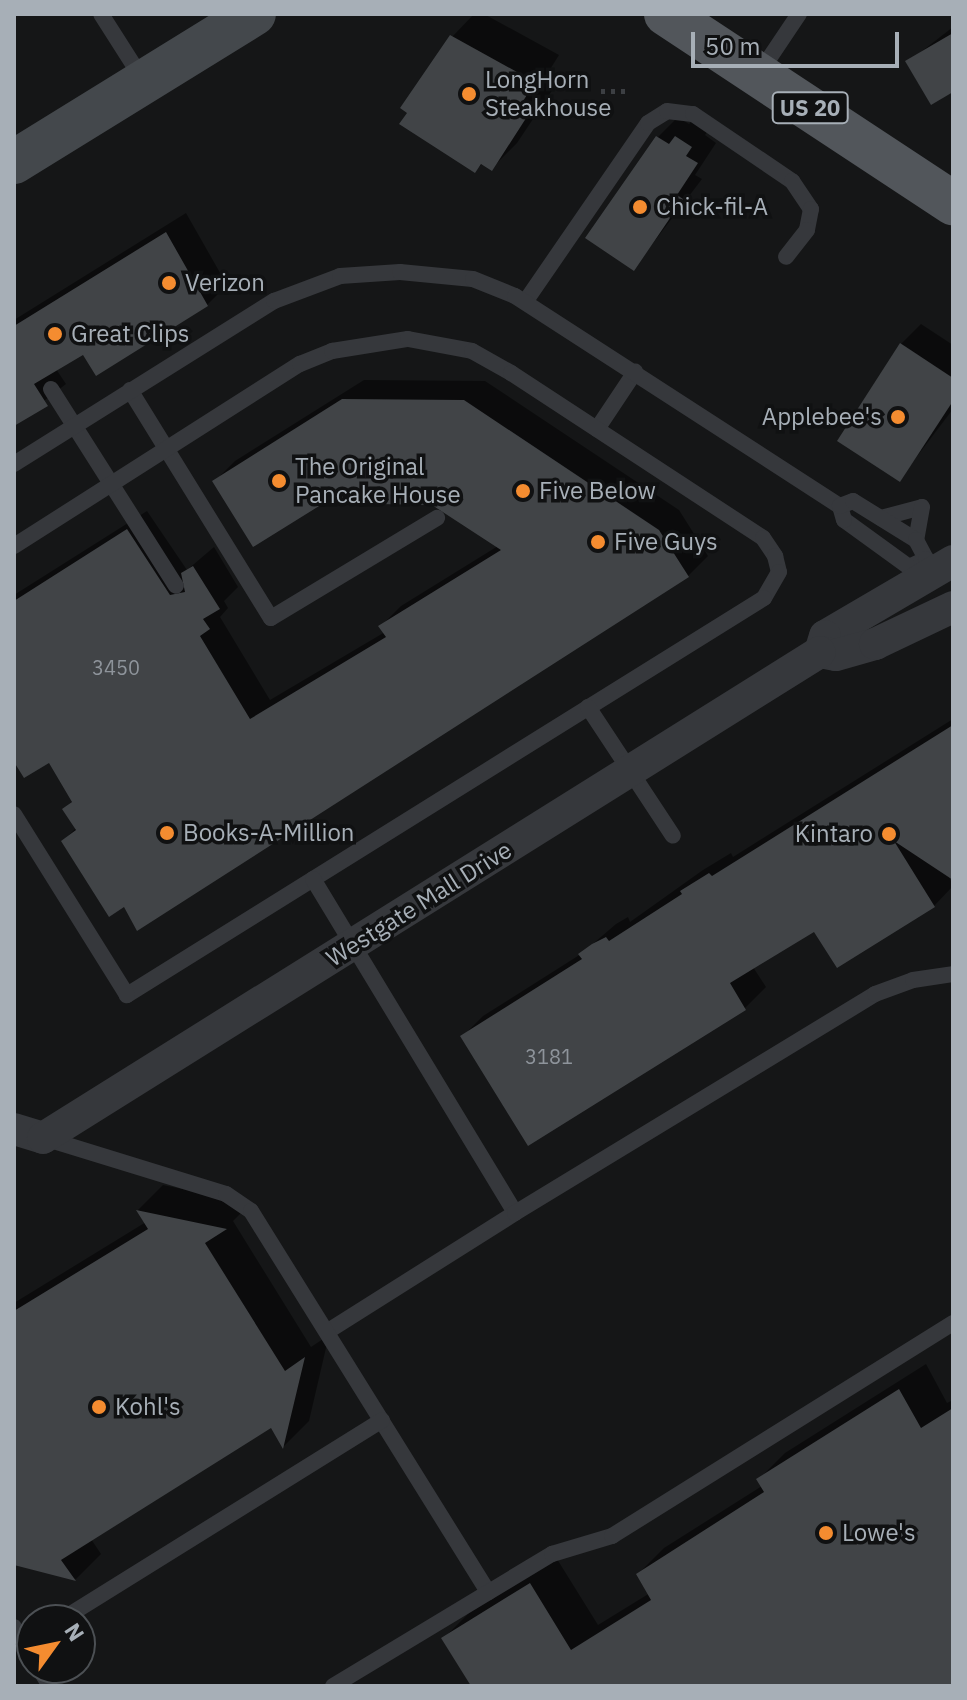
<!DOCTYPE html>
<html>
<head>
<meta charset="utf-8">
<style>
  body { margin:0 }
  #map { position:relative; width:967px; height:1700px; overflow:hidden; background:#151617; font-family:"IBM Plex Sans",sans-serif }
  div>[style] { position:absolute }
  [style*='--x'] { left:calc(var(--x)*1px); top:calc(var(--y)*1px); width:calc(var(--w)*1px); rotate:calc(var(--a)*1deg) }
  .shadow>* { inset:0; background:#0007 }
  .building>* { inset:0; background:#414447 }
  .path>* { height:5px; margin-top:-2.5px; transform-origin:0; background:repeating-linear-gradient(90deg,#3c3f43 0 4px,transparent 0 10px) }
  .lane>* { height:16px; margin:-8px; padding:0 8px; transform-origin:8px; border-radius:8px; background:#36383c }
  .street>* { height:32px; margin:-16px; padding:0 16px; transform-origin:16px; border-radius:16px; background:#36383c }
  .secondary>* { height:44px; margin:-22px; padding:0 22px; transform-origin:22px; border-radius:22px; background:#44484c }
  .primary>* { height:44px; margin:-22px; padding:0 22px; transform-origin:22px; border-radius:22px; background:#52565b }
  .dots>* { width:22px; height:22px; translate:-50% -50%; box-sizing:border-box; border:4px solid #101112; border-radius:50% }
  span { translate:-50% -50%; white-space:nowrap; text-align:center; line-height:1.15; -webkit-text-stroke:7px #101112; paint-order:stroke }
  .number-label { font-size:20px; color:#8e949b }
  .number-label span { -webkit-text-stroke-width:0 }
  .shield-label span { padding:2px 6px; background:#101112; border:2px solid; border-radius:6px; -webkit-text-stroke-width:0 }
  .shield-label { font-size:22px; color:#a7afb7; font-weight:700 }
  .poi-label { font-size:24px; color:#a7afb7 }
  .left { translate:0 -50%; text-align:left }
  .right { translate:-100% -50%; text-align:right }
  .street-label { font-size:24px; color:#a7afb7 }
  .frame { position:absolute; inset:0; border:16px solid #a7afb7; pointer-events:none }
  .north { position:absolute; left:16px; top:1604px; width:80px; height:80px; box-sizing:border-box; background:#101112; border:2px solid #4c5054; border-radius:50%; rotate:57deg; font-size:22px; font-weight:700; line-height:32px; text-align:center; color:#a7afb7 }
  .north::after { content:''; display:block; margin:auto; width:28px; height:36px; background:#f48c30; clip-path:polygon(50% 0,100% 100%,50% 72%,0 100%) }
  .scale { position:absolute; left:691px; top:32px; width:208px; height:36px; box-sizing:border-box; border:4px solid #a7afb7; border-top:0; padding-left:10px; font-size:24px; line-height:28px; white-space:nowrap; color:#a7afb7; -webkit-text-stroke:6px #101112; paint-order:stroke }
</style>
</head>
<body>
<div id="map">
  <div class="shadow">
    <div style="clip-path:polygon(474px 14px,484px 14px,559px 55px,544px 79px,555px 86px,517px 143px,491px 169px,483px 163px,475px 171px,410px 112px,452px 37px)"></div>
    <div style="clip-path:polygon(953px 27px,953px 90px,908px 62px)"></div>
    <div style="clip-path:polygon(678px 117px,689px 124px,696px 117px,711px 127px,705px 135px,716px 143px,695px 175px,702px 179px,634px 268px,658px 137px)"></div>
    <div style="clip-path:polygon(186px 213px,227px 285px,207px 305px,83px 352px,56px 369px,66px 384px,14px 424px,14px 320px)"></div>
    <div style="clip-path:polygon(921px 324px,953px 345px,953px 409px,899px 480px,840px 440px,901px 344px)"></div>
    <div style="clip-path:polygon(364px 380px,485px 381px,679px 510px,708px 556px,688px 576px,124px 905px,63px 841px,77px 827px,65px 809px,73px 800px,49px 761px,14px 759px,14px 595px,147px 511px,187px 570px,214px 547px,238px 587px,224px 601px,228px 608px,220px 617px,270px 700px,385px 632px,381px 626px,401px 606px,498px 546px,433px 503px,215px 481px,235px 461px)"></div>
    <div style="clip-path:polygon(953px 719px,953px 878px,948px 874px,953px 886px,934px 906px,815px 929px,753px 967px,766px 987px,745px 1008px,529px 1144px,462px 1037px,483px 1016px,581px 954px,616px 924px,628px 917px,630px 922px,703px 870px,731px 853px,733px 857px)"></div>
    <div style="clip-path:polygon(163px 1185px,251px 1203px,233px 1221px,311px 1347px,329px 1335px,309px 1421px,284px 1446px,271px 1425px,91px 1539px,101px 1554px,76px 1579px,14px 1563px,14px 1303px,146px 1222px,138px 1210px)"></div>
    <div style="clip-path:polygon(926px 1364px,947px 1403px,953px 1400px,953px 1686px,474px 1686px,444px 1638px,470px 1612px,557px 1559px,598px 1625px,650px 1593px,638px 1574px,664px 1548px,762px 1486px,759px 1479px,785px 1453px)"></div>
  </div>
  <div class="building">
    <div style="clip-path:polygon(953px 33px,953px 92px,931px 105px,905px 61px)"></div>
    <div style="clip-path:polygon(450px 35px,535px 82px,520px 106px,530px 112px,492px 171px,481px 164px,475px 173px,399px 124px,407px 113px,400px 108px)"></div>
    <div style="clip-path:polygon(656px 136px,669px 144px,675px 136px,692px 147px,686px 156px,698px 163px,677px 195px,683px 199px,634px 271px,585px 238px)"></div>
    <div style="clip-path:polygon(166px 232px,208px 306px,96px 376px,83px 355px,34px 384px,48px 406px,14px 426px,14px 326px)"></div>
    <div style="clip-path:polygon(900px 343px,953px 378px,953px 401px,900px 482px,837px 441px)"></div>
    <div style="clip-path:polygon(342px 399px,464px 400px,659px 530px,689px 577px,137px 931px,124px 907px,109px 917px,61px 841px,76px 830px,62px 809px,72px 802px,49px 763px,24px 778px,14px 762px,14px 601px,127px 529px,170px 595px,185px 592px,181px 573px,193px 566px,220px 609px,203px 619px,210px 629px,200px 636px,250px 719px,386px 637px,378px 626px,501px 550px,432px 505px,324px 503px,253px 547px,212px 481px)"></div>
    <div style="clip-path:polygon(953px 725px,953px 880px,894px 841px,935px 907px,837px 968px,814px 932px,730px 983px,746px 1010px,528px 1146px,460px 1036px,582px 959px,578px 954px,592px 944px,606px 937px,609px 941px,682px 894px,680px 891px,709px 873px,712px 876px)"></div>
    <div style="clip-path:polygon(136px 1210px,227px 1229px,205px 1243px,285px 1371px,305px 1357px,283px 1449px,271px 1428px,61px 1560px,76px 1581px,14px 1565px,14px 1311px,148px 1229px)"></div>
    <div style="clip-path:polygon(899px 1389px,921px 1428px,953px 1408px,953px 1686px,471px 1686px,441px 1638px,530px 1583px,571px 1650px,651px 1600px,636px 1574px,764px 1492px,756px 1479px)"></div>
  </div>
  <div class="path">
    <div style="--x:601;--y:91;--w:25;--a:0"></div>
  </div>
  <div class="lane">
    <div style="--x:101;--y:14;--w:78;--a:57.5"></div>
    <div style="--x:760;--y:72;--w:70;--a:-56.1"></div>
    <div style="--x:525;--y:302;--w:217;--a:-55.5"></div>
    <div style="--x:648;--y:123;--w:22;--a:-32"></div>
    <div style="--x:667;--y:111;--w:26;--a:7"></div>
    <div style="--x:693;--y:114;--w:120;--a:34.1"></div>
    <div style="--x:792;--y:181;--w:34;--a:56"></div>
    <div style="--x:811;--y:209;--w:21;--a:101"></div>
    <div style="--x:807;--y:230;--w:34;--a:128"></div>
    <div style="--x:51;--y:389;--w:233;--a:57.6"></div>
    <div style="--x:130;--y:390;--w:268;--a:58.3"></div>
    <div style="--x:271;--y:618;--w:194;--a:-31.1"></div>
    <div style="--x:597;--y:429;--w:69;--a:-56.3"></div>
    <div style="--x:14;--y:464;--w:307;--a:-32.1"></div>
    <div style="--x:274;--y:301;--w:71;--a:-20.7"></div>
    <div style="--x:340;--y:276;--w:60;--a:-3.8"></div>
    <div style="--x:400;--y:272;--w:73;--a:5.5"></div>
    <div style="--x:473;--y:279;--w:45;--a:22"></div>
    <div style="--x:515;--y:296;--w:387;--a:32.9"></div>
    <div style="--x:881;--y:518;--w:42;--a:-15"></div>
    <div style="--x:922;--y:507;--w:34;--a:100"></div>
    <div style="--x:14;--y:546;--w:339;--a:-32.5"></div>
    <div style="--x:300;--y:364;--w:35;--a:-22"></div>
    <div style="--x:332;--y:351;--w:77;--a:-9"></div>
    <div style="--x:408;--y:339;--w:65;--a:10.6"></div>
    <div style="--x:472;--y:351;--w:45;--a:29.4"></div>
    <div style="--x:511;--y:373;--w:301;--a:33.2"></div>
    <div style="--x:763;--y:538;--w:22;--a:56"></div>
    <div style="--x:775;--y:556;--w:16;--a:76"></div>
    <div style="--x:779;--y:572;--w:30;--a:120"></div>
    <div style="--x:764;--y:598;--w:751;--a:148.07"></div>
    <div style="--x:127;--y:995;--w:213;--a:-122"></div>
    <div style="--x:926;--y:559;--w:19;--a:155"></div>
    <div style="--x:909;--y:567;--w:80;--a:-144.1"></div>
    <div style="--x:844;--y:520;--w:15;--a:-106"></div>
    <div style="--x:840;--y:506;--w:14;--a:-21"></div>
    <div style="--x:853;--y:501;--w:74;--a:31.8"></div>
    <div style="--x:916;--y:540;--w:21;--a:62"></div>
    <div style="--x:926;--y:559;--w:19;--a:35"></div>
    <div style="--x:588;--y:707;--w:154;--a:56.6"></div>
    <div style="--x:313;--y:879;--w:390;--a:58.8"></div>
    <div style="--x:515;--y:1213;--w:221;--a:147.7"></div>
    <div style="--x:44;--y:1138;--w:190;--a:17.1"></div>
    <div style="--x:226;--y:1194;--w:30;--a:34"></div>
    <div style="--x:251;--y:1211;--w:449;--a:58.1"></div>
    <div style="--x:515;--y:1213;--w:421;--a:-31.3"></div>
    <div style="--x:875;--y:994;--w:40;--a:-20.2"></div>
    <div style="--x:913;--y:980;--w:40;--a:-8.5"></div>
    <div style="--x:61;--y:1620;--w:378;--a:-31.9"></div>
    <div style="--x:14;--y:1627;--w:35;--a:59"></div>
    <div style="--x:39;--y:1668;--w:21;--a:59"></div>
    <div style="--x:333;--y:1686;--w:256;--a:-31.1"></div>
    <div style="--x:552;--y:1554;--w:63;--a:-16.7"></div>
    <div style="--x:612;--y:1536;--w:402;--a:-32"></div>
  </div>
  <div class="street">
    <div style="--x:953;--y:561;--w:148;--a:149.6"></div>
    <div style="--x:825;--y:636;--w:17;--a:107"></div>
    <div style="--x:820;--y:652;--w:16;--a:11"></div>
    <div style="--x:836;--y:655;--w:41;--a:-15.8"></div>
    <div style="--x:875;--y:644;--w:86;--a:-25.4"></div>
    <div style="--x:14;--y:1129;--w:30;--a:17"></div>
    <div style="--x:43;--y:1138;--w:916;--a:-32.03"></div>
  </div>
  <div class="secondary">
    <div style="--x:14;--y:162;--w:282;--a:-31.7"></div>
  </div>
  <div class="primary">
    <div style="--x:666;--y:14;--w:344;--a:33.4"></div>
  </div>
  <div class="dots">
    <div style="left:469px;top:94px;background:#f48c30"></div>
    <div style="left:640px;top:207px;background:#f48c30"></div>
    <div style="left:169px;top:283px;background:#f48c30"></div>
    <div style="left:55px;top:334px;background:#f48c30"></div>
    <div style="left:898px;top:417px;background:#f48c30"></div>
    <div style="left:279px;top:481px;background:#f48c30"></div>
    <div style="left:523px;top:491px;background:#f48c30"></div>
    <div style="left:598px;top:542px;background:#f48c30"></div>
    <div style="left:167px;top:833px;background:#f48c30"></div>
    <div style="left:889px;top:834px;background:#f48c30"></div>
    <div style="left:99px;top:1407px;background:#f48c30"></div>
    <div style="left:826px;top:1533px;background:#f48c30"></div>
  </div>
  <div class="number-label">
    <span style="left:116px;top:667px">3450</span>
    <span style="left:549px;top:1056px">3181</span>
  </div>
  <div class="shield-label">
    <span style="left:810px;top:108px">US 20</span>
  </div>
  <div class="poi-label">
    <span class="left" style="left:485px;top:94px">LongHorn<br>Steakhouse</span>
    <span class="left" style="left:656px;top:207px">Chick-fil-A</span>
    <span class="left" style="left:185px;top:283px">Verizon</span>
    <span class="left" style="left:71px;top:334px">Great Clips</span>
    <span class="right" style="left:882px;top:417px">Applebee's</span>
    <span class="left" style="left:295px;top:481px">The Original<br>Pancake House</span>
    <span class="left" style="left:539px;top:491px">Five Below</span>
    <span class="left" style="left:614px;top:542px">Five Guys</span>
    <span class="left" style="left:183px;top:833px">Books-A-Million</span>
    <span class="right" style="left:873px;top:834px">Kintaro</span>
    <span class="left" style="left:115px;top:1407px">Kohl's</span>
    <span class="left" style="left:842px;top:1533px">Lowe's</span>
  </div>
  <div class="street-label">
    <span style="left:419px;top:904px;rotate:-32deg">Westgate Mall Drive</span>
  </div>
  <div class="frame"></div>
  <div class="north">N</div>
  <div class="scale">50 m</div>
</div>
</body>
</html>
